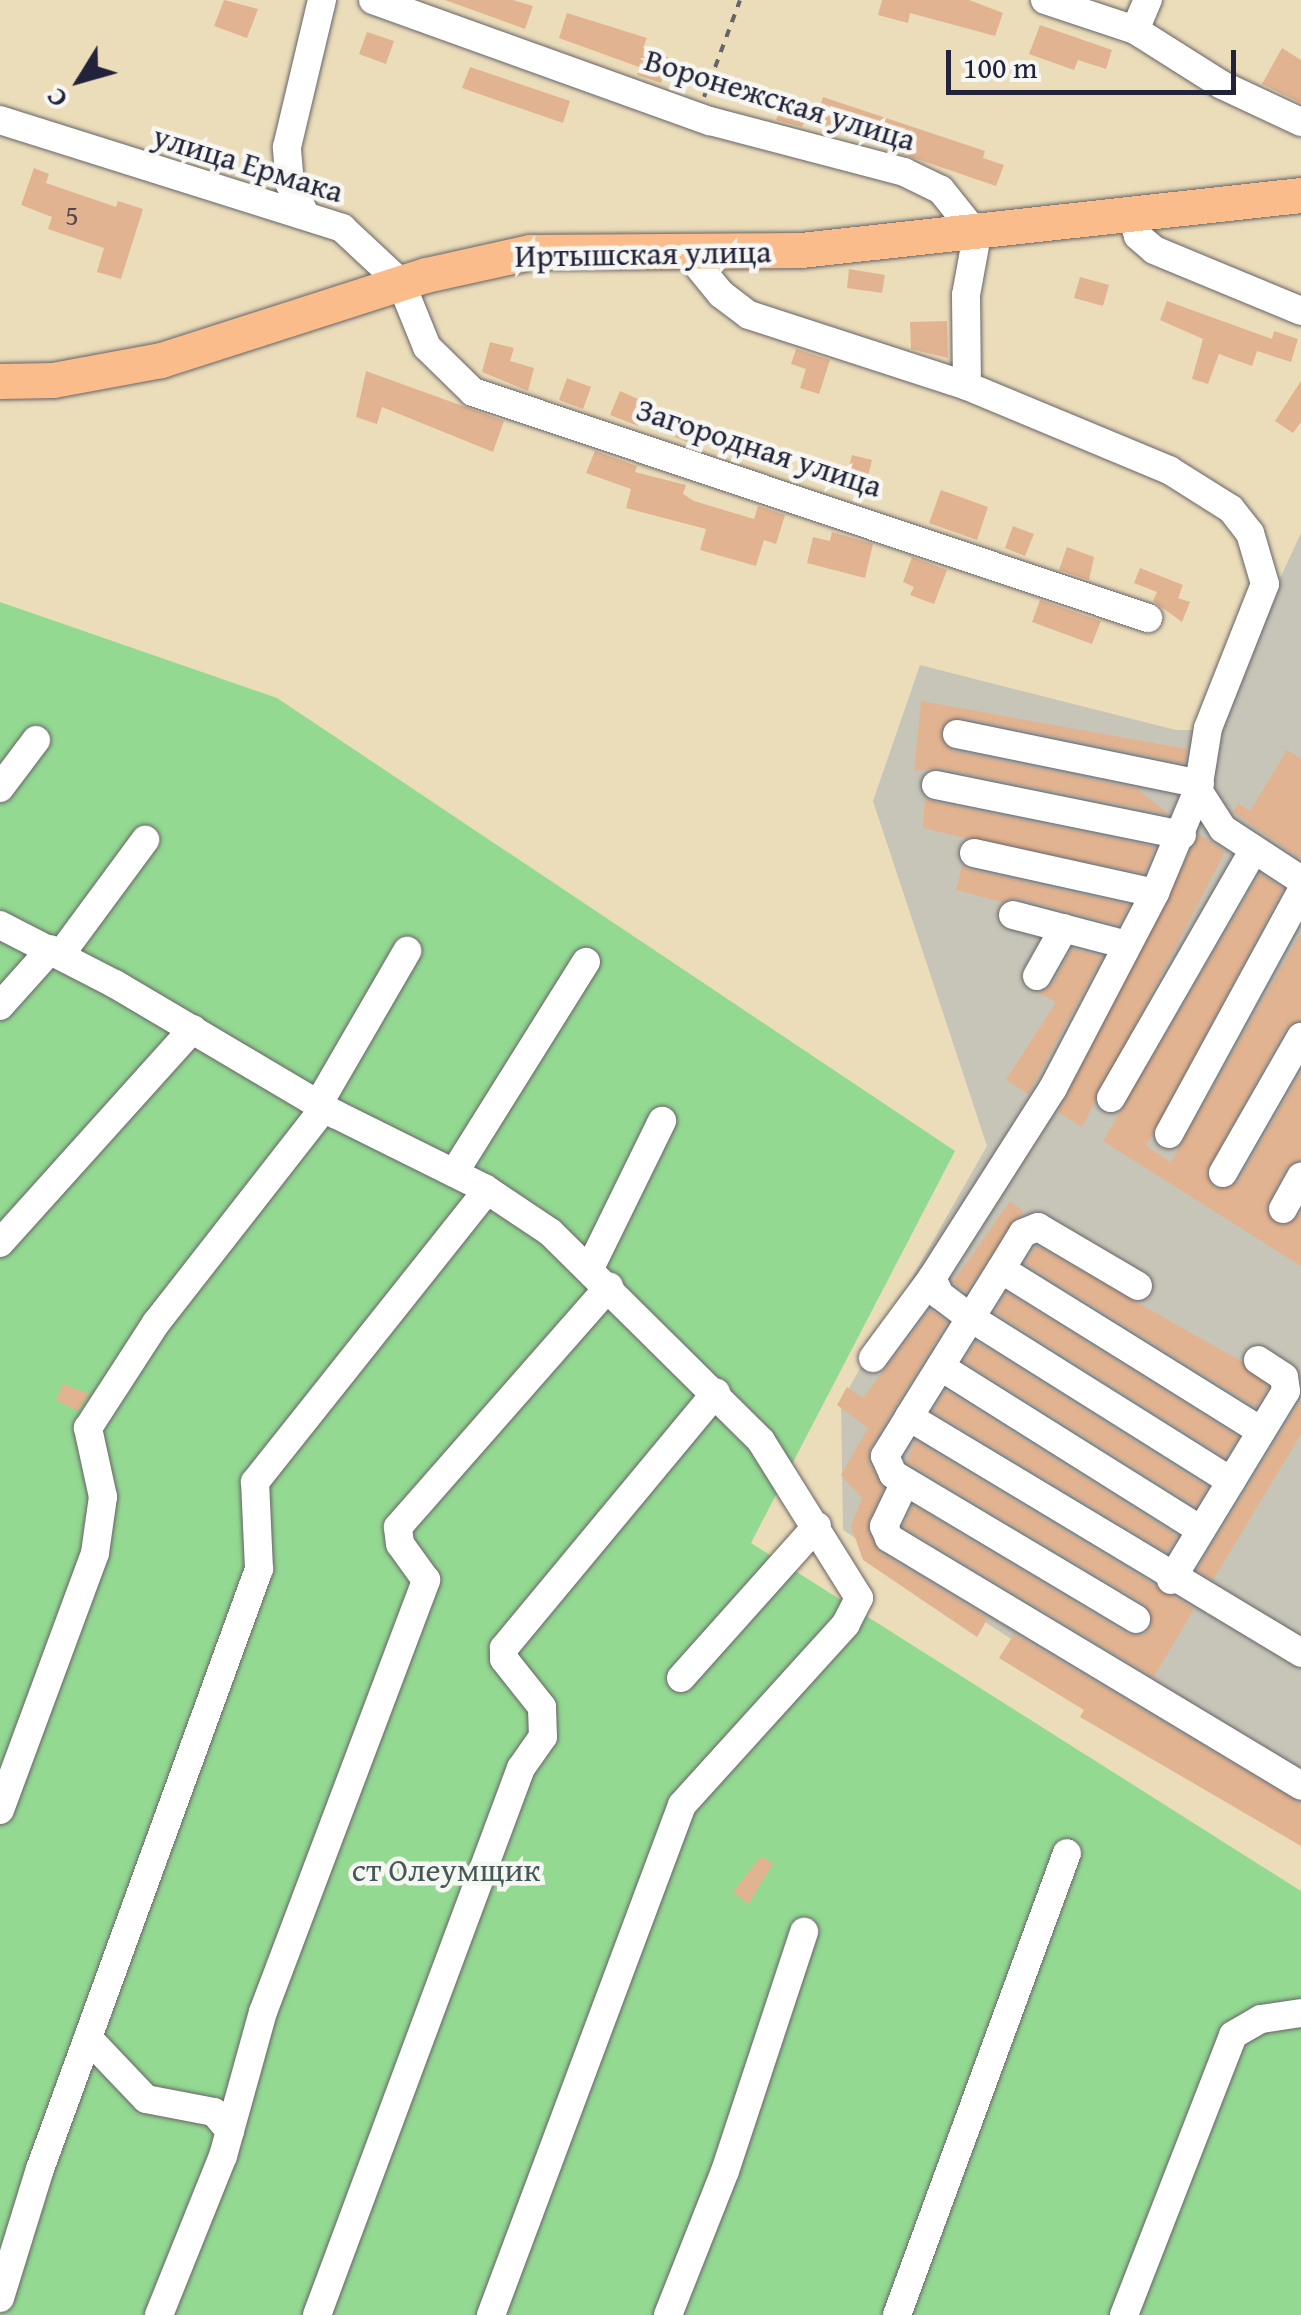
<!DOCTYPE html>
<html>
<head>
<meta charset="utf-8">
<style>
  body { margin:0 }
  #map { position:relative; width:1301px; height:2315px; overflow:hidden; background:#ebddba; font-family:"Gentium Book Plus",serif }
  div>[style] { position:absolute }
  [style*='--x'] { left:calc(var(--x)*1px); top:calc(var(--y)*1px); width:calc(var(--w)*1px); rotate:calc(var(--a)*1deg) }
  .industrial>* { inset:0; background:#c7c5b8 }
  .green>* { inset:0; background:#93d992 }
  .building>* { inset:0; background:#e2b390 }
  .path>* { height:4px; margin-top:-2px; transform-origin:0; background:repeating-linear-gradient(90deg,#686367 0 8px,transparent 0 16px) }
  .roads { filter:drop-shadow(0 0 2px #686367) drop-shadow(0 0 2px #686367) }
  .minor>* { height:28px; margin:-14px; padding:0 14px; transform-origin:14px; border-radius:14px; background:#fff }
  .major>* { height:35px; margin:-17.5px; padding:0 17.5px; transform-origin:17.5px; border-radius:17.5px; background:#f9bc8a }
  span { translate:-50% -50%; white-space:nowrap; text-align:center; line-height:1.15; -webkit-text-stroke:9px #f6f6f2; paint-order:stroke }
  .number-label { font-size:28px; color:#524650 }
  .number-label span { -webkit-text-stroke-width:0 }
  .street-label { font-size:32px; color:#22223b }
  .park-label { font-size:32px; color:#445955 }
  .north { position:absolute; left:30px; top:30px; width:100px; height:100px; -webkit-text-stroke:8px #f6f6f2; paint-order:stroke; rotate:233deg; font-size:28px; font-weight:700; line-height:40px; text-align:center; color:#22223b }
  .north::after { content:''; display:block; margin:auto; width:35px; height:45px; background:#22223b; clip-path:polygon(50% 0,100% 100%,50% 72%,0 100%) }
  .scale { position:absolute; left:946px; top:50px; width:290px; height:45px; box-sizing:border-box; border:5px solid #22223b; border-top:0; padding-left:12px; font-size:30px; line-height:35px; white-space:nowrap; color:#22223b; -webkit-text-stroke:8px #f6f6f2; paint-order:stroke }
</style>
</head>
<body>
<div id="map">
  <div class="industrial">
    <div style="clip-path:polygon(1301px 533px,1301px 1827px,843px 1530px,841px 1402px,987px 1146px,873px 801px,920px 665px,1176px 730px,1210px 730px)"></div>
  </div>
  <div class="green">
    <div style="clip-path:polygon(0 602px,277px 698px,955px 1151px,751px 1543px,1301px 1891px,1301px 2315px,0 2315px)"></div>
  </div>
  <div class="building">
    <div style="clip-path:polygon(224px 0,258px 9px,247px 38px,214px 26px)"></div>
    <div style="clip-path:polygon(445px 0,513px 0,533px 6px,525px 29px)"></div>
    <div style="clip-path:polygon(882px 0,969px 0,1003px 13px,995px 36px,910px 13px,908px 23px,878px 15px)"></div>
    <div style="clip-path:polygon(567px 13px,647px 38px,643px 48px,670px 58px,661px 83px,637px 75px,639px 67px,559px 38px)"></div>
    <div style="clip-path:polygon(1040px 25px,1112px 50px,1106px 69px,1078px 60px,1074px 70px,1029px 54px)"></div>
    <div style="clip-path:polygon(367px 32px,394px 41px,386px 64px,359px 54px)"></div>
    <div style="clip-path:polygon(1282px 48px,1301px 60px,1301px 103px,1262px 84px)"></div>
    <div style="clip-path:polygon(470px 67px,570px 101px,563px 123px,462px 88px)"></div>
    <div style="clip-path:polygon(823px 97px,985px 151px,983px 158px,1004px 165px,996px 186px,814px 124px)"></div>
    <div style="clip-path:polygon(785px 99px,809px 109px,802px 127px,776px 120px)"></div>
    <div style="clip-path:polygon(34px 168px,49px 174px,46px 183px,116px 207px,118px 201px,143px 209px,121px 279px,97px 272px,104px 248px,48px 229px,52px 217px,21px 205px)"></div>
    <div style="clip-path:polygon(849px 269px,885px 275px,882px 293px,847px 288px)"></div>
    <div style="clip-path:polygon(1080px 277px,1109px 285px,1103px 306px,1074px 298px)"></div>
    <div style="clip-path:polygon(1167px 301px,1272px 339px,1274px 331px,1298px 339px,1291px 362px,1257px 351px,1252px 366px,1219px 354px,1208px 384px,1192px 379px,1203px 339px,1160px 320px)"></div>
    <div style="clip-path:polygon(947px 321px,948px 358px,911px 349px,910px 322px)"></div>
    <div style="clip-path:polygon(490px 342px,514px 348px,510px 361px,534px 368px,528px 391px,482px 372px)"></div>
    <div style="clip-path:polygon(796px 349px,830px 360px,819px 394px,800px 388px,806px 369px,791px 364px)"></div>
    <div style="clip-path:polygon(366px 371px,504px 421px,493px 452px,382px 407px,377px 424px,356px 417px)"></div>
    <div style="clip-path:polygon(567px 378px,591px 387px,583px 409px,559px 400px)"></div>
    <div style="clip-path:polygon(1301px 381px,1301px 422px,1293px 433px,1275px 421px)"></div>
    <div style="clip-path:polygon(620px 391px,647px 403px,638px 426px,610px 415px)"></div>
    <div style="clip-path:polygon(675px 412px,711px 425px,702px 448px,667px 434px)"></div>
    <div style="clip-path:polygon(595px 451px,637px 466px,635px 472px,686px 485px,683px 494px,694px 501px,754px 519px,758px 506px,785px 515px,776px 544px,764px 540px,756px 566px,700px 550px,706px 529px,626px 508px,631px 489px,586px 473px)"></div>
    <div style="clip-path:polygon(852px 455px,872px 460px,863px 495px,843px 490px)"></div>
    <div style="clip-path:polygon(941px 490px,988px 507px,977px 540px,929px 523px)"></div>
    <div style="clip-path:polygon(1013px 526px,1034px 534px,1025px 556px,1005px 548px)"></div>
    <div style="clip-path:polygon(832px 532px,873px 544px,865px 578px,807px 563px,813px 537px,830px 541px)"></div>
    <div style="clip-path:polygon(1067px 547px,1094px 557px,1089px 580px,1059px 570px)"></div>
    <div style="clip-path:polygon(912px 557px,947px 570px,934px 604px,910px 595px,914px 587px,903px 582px)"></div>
    <div style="clip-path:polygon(1140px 568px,1183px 585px,1178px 598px,1190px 602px,1182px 622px,1153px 601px,1157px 592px,1134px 583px)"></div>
    <div style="clip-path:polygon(1040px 600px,1101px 621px,1092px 644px,1032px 622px)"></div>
    <div style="clip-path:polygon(921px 701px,1187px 749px,1185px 763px,961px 717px,940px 730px,953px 751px,1137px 789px,1169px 814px,939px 768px,914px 771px)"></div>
    <div style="clip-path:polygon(1287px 750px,1301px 759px,1301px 859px,1233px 812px,1238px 803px,1250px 811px)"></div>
    <div style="clip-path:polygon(925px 798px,933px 802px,1155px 847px,1144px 873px,966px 838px,923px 828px)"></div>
    <div style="clip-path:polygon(1199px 834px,1225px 852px,1082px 1127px,1058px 1112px)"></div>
    <div style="clip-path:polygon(962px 866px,970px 870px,1129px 905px,1119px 925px,1017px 898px,1002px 902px,956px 890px)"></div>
    <div style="clip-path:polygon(1260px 874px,1283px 889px,1146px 1146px,1171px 1162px,1301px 933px,1301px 1020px,1286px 1028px,1206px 1172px,1215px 1189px,1238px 1182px,1301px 1072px,1301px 1160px,1286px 1168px,1266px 1208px,1282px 1226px,1301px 1213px,1301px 1266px,1103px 1141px)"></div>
    <div style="clip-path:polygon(1072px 949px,1102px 957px,1028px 1094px,1006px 1080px,1056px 1002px,1039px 993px,1052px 985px)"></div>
    <div style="clip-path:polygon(1010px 1201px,1023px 1211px,966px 1292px,953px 1282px)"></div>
    <div style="clip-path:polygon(1037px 1246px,1241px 1361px,1268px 1387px,1256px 1407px,1025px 1263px)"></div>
    <div style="clip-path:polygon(1007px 1293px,1238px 1437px,1225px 1457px,995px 1312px)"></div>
    <div style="clip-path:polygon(930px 1310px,947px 1322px,870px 1448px,869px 1463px,883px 1488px,867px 1526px,880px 1553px,988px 1618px,977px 1637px,863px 1560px,851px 1526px,862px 1498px,841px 1475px,868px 1428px,837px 1405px,847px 1387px,863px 1398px)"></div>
    <div style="clip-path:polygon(976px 1342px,1207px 1487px,1196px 1506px,964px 1361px)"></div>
    <div style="clip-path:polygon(63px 1384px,89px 1394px,78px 1411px,56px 1400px)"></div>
    <div style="clip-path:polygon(946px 1391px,1177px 1536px,1167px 1552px,933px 1411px)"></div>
    <div style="clip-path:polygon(1301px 1400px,1301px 1434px,1213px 1580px,1197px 1570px)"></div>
    <div style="clip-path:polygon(915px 1441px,1194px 1609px,1154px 1677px,903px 1526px,913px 1506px,1127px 1634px,1144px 1635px,1151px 1627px,1145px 1604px,907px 1462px)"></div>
    <div style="clip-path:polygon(1014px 1634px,1301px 1804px,1301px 1846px,1080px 1717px,1084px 1710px,999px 1658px)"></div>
    <div style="clip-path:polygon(761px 1856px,773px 1864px,748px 1904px,733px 1892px)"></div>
  </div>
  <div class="path">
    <div style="--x:704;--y:97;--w:103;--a:-69.6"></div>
  </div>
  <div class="roads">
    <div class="minor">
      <div style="--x:373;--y:0;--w:358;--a:19.8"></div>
      <div style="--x:710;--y:121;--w:201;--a:14.7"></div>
      <div style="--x:904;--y:172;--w:41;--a:25.9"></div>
      <div style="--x:941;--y:190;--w:58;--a:51.3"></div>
      <div style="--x:977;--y:235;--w:61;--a:100.4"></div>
      <div style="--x:966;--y:295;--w:91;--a:89.4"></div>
      <div style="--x:1045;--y:0;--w:95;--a:18.4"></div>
      <div style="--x:1135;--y:30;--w:103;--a:32.3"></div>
      <div style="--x:1222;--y:85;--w:87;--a:25.1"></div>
      <div style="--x:1135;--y:30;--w:33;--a:-67"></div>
      <div style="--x:0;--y:120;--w:359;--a:17.5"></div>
      <div style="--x:342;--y:228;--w:81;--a:43"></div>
      <div style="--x:401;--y:283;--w:69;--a:67.9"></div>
      <div style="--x:427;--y:347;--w:64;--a:44.4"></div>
      <div style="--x:473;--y:392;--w:712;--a:18.51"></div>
      <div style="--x:305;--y:214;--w:34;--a:-117"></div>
      <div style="--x:290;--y:184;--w:37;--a:-95"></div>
      <div style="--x:287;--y:147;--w:151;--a:-76.6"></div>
      <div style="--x:1132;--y:217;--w:20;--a:72"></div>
      <div style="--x:1138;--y:236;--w:21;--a:41"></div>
      <div style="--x:1154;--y:250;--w:159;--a:22.5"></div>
      <div style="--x:685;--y:250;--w:57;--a:50.7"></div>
      <div style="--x:721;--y:294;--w:35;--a:37"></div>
      <div style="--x:749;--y:315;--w:229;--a:18"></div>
      <div style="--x:967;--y:386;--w:219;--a:22.6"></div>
      <div style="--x:1169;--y:470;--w:73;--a:32.2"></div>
      <div style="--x:1231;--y:509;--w:31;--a:52"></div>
      <div style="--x:1250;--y:533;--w:53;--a:73.6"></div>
      <div style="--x:1265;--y:584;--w:155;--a:111.6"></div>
      <div style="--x:1208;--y:728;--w:63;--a:99.2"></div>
      <div style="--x:1198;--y:790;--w:46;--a:57.3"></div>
      <div style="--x:1223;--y:829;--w:93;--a:33.2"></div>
      <div style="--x:957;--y:734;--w:248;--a:11.6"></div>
      <div style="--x:936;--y:785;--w:251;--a:11.5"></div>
      <div style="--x:0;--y:788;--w:60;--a:-53.1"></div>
      <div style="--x:1198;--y:790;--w:112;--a:112.7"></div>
      <div style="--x:1155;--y:893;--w:220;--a:117.6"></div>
      <div style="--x:1053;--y:1088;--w:225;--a:122.5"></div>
      <div style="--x:932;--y:1278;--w:19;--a:65"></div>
      <div style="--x:940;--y:1295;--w:39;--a:37"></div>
      <div style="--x:971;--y:1318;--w:307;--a:32.1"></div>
      <div style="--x:974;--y:853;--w:185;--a:12.5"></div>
      <div style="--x:1013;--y:915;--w:118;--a:14.7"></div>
      <div style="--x:0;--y:925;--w:129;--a:27.2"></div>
      <div style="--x:115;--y:984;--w:256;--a:30.6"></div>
      <div style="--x:335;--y:1114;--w:166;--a:26.4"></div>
      <div style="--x:484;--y:1188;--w:79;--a:33.7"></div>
      <div style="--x:550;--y:1232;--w:297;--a:44.7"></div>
      <div style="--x:761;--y:1441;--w:185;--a:58"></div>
      <div style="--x:859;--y:1598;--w:29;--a:117"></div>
      <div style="--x:846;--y:1624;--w:244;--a:132.2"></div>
      <div style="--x:682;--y:1805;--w:545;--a:110.53"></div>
      <div style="--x:61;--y:954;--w:142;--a:-53.6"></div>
      <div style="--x:1037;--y:976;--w:55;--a:-60.6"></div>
      <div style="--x:0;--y:1006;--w:76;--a:-48.2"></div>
      <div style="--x:1111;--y:1098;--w:285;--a:-60.1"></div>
      <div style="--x:319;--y:1103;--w:176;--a:-59.9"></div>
      <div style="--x:1169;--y:1134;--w:276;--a:-61.4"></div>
      <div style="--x:454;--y:1173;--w:249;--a:-58"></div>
      <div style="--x:1223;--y:1173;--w:157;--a:-60.2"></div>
      <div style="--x:1283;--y:1209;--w:37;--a:-61"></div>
      <div style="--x:0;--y:1243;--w:288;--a:-48"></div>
      <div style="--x:590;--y:1268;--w:164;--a:-63.9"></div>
      <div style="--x:1001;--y:1269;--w:42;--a:-58.6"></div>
      <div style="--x:1023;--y:1233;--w:16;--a:-22"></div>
      <div style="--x:1038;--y:1227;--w:116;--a:30.5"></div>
      <div style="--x:873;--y:1358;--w:99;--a:-53.6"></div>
      <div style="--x:941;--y:1367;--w:307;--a:32.1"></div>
      <div style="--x:909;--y:1417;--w:46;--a:121.6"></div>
      <div style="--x:885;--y:1456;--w:20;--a:66"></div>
      <div style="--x:893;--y:1474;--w:283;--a:30.8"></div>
      <div style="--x:1261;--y:1431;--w:306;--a:-148.1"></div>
      <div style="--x:1001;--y:1269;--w:174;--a:121.9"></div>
      <div style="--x:909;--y:1417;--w:458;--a:31"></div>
      <div style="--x:905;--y:1482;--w:49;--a:115.5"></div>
      <div style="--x:884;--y:1526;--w:13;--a:67"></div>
      <div style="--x:889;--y:1538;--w:481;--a:31"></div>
      <div style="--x:1171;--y:1580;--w:221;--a:-58.7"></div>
      <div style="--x:1286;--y:1391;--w:14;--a:-98"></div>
      <div style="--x:1284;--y:1377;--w:31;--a:-147"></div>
      <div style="--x:681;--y:1678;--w:204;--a:-48.2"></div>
      <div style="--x:0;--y:1810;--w:274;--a:-69.7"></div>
      <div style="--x:95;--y:1553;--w:57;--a:-81.9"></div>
      <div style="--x:103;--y:1497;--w:71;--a:-102.3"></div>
      <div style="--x:88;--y:1428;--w:125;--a:-57.1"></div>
      <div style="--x:156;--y:1323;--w:274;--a:-52"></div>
      <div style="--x:88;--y:2038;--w:84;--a:46.4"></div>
      <div style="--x:146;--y:2099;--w:69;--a:10.8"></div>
      <div style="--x:214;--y:2112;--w:25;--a:50"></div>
      <div style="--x:0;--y:2298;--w:135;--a:-72.8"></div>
      <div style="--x:40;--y:2169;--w:639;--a:-69.95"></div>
      <div style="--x:259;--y:1569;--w:87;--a:-92.6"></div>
      <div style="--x:255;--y:1482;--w:373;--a:-51.5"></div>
      <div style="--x:159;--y:2315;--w:171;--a:-68.1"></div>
      <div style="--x:223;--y:2156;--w:149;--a:-74.5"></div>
      <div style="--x:263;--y:2012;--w:462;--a:-69.3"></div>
      <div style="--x:426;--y:1580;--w:44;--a:-125.8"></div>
      <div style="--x:400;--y:1544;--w:17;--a:-97"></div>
      <div style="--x:398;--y:1527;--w:320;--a:-48.7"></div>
      <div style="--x:317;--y:2315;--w:584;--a:-69.55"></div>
      <div style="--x:521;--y:1768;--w:38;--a:-55"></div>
      <div style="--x:543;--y:1737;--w:30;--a:-92"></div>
      <div style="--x:542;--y:1707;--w:61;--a:-128.4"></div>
      <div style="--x:504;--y:1659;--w:11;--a:-90"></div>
      <div style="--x:504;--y:1648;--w:332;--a:-50.3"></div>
      <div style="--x:668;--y:2315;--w:155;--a:-68.4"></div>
      <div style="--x:725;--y:2171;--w:252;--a:-71.7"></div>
      <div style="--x:897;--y:2315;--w:492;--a:-69.8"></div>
      <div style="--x:1124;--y:2315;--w:300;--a:-68.7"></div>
      <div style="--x:1233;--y:2035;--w:32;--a:-30"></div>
      <div style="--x:1261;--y:2019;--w:40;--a:-8.5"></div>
    </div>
    <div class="major">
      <div style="--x:0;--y:381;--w:53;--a:-1.1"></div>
      <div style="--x:53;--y:380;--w:110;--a:-10.5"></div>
      <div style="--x:161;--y:360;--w:278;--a:-17.8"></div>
      <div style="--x:426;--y:275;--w:107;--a:-12.5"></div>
      <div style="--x:530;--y:252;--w:271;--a:-0.4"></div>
      <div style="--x:801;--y:250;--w:503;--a:-6.28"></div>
    </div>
  </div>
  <div class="number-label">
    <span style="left:72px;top:215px">5</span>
  </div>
  <div class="street-label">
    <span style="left:780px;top:100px;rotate:17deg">Воронежская улица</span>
    <span style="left:248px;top:164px;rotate:17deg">улица Ермака</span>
    <span style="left:643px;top:254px;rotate:-1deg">Иртышская улица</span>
    <span style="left:759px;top:448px;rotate:18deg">Загородная улица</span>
  </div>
  <div class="park-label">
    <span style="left:446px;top:1870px">ст Олеумщик</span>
  </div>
  <div class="north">С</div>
  <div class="scale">100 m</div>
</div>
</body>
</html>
